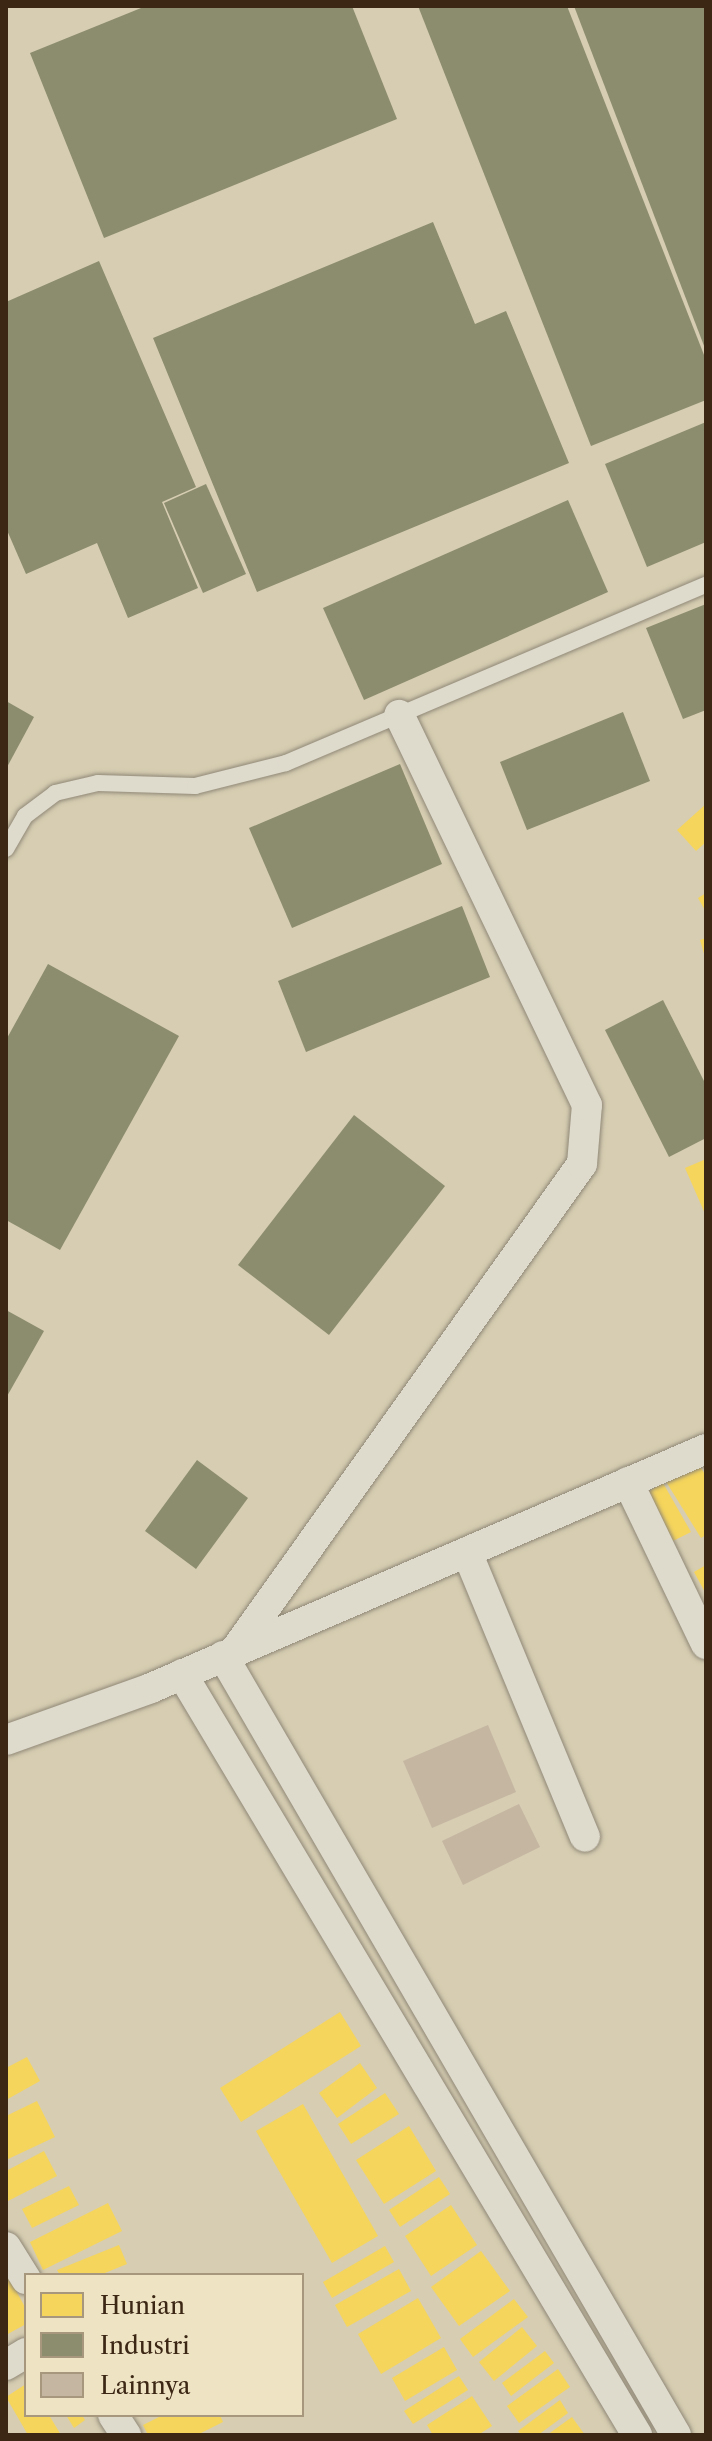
<!DOCTYPE html>
<html>
<head>
<meta charset="utf-8">
<style>
  body { margin:0 }
  #map { position:relative; width:712px; height:2441px; overflow:hidden; background:#d6cdb2; font-family:"Libre Caslon Text",serif }
  div>[style] { position:absolute }
  [style*='--x'] { left:calc(var(--x)*1px); top:calc(var(--y)*1px); width:calc(var(--w)*1px); rotate:calc(var(--a)*1deg) }
  .homes>* { inset:0; background:#f6d55c }
  .industry>* { inset:0; background:#8c8c6e }
  .building>* { inset:0; background:#c5b6a2 }
  .roads { filter:drop-shadow(0 0 2px #908877) drop-shadow(0 0 2px #908877) }
  .service>* { height:16px; margin:-8px; padding:0 8px; transform-origin:8px; border-radius:8px; background:#dedacc }
  .minor>* { height:30px; margin:-15px; padding:0 15px; transform-origin:15px; border-radius:15px; background:#dedacc }
  span { translate:-50% -50%; white-space:nowrap; text-align:center; line-height:1.15; -webkit-text-stroke:8px #eee3c3; paint-order:stroke }
  .frame { position:absolute; inset:0; border:8px solid #3c2715; pointer-events:none }
  .legend { position:absolute; left:24px; top:2273px; width:280px; height:144px; box-sizing:border-box; background:#eee3c3; border:2px solid #a7987d; margin:0; padding:10px 14px; list-style:none; font-size:24px; color:#3c2715 }
  .legend li { display:flex; align-items:center; gap:16px; height:40px }
  .legend b { width:40px; border:2px solid #a7987d }
</style>
</head>
<body>
<div id="map">
  <div class="homes">
    <div style="clip-path:polygon(706px 804px,706px 842px,696px 851px,677px 830px)"></div>
    <div style="clip-path:polygon(706px 893px,706px 912px,698px 898px)"></div>
    <div style="clip-path:polygon(706px 938px,706px 957px,705px 957px,700px 940px)"></div>
    <div style="clip-path:polygon(706px 1159px,706px 1216px,685px 1168px)"></div>
    <div style="clip-path:polygon(696px 1460px,706px 1476px,706px 1535px,701px 1538px,665px 1480px)"></div>
    <div style="clip-path:polygon(663px 1483px,691px 1532px,671px 1542px,643px 1495px)"></div>
    <div style="clip-path:polygon(706px 1565px,706px 1594px,694px 1572px)"></div>
    <div style="clip-path:polygon(340px 2012px,361px 2046px,241px 2122px,220px 2088px)"></div>
    <div style="clip-path:polygon(27px 2057px,40px 2081px,6px 2100px,6px 2068px)"></div>
    <div style="clip-path:polygon(360px 2063px,377px 2088px,337px 2118px,319px 2093px)"></div>
    <div style="clip-path:polygon(385px 2093px,399px 2114px,351px 2144px,338px 2124px)"></div>
    <div style="clip-path:polygon(37px 2101px,55px 2137px,6px 2160px,6px 2116px)"></div>
    <div style="clip-path:polygon(303px 2104px,378px 2236px,332px 2263px,256px 2131px)"></div>
    <div style="clip-path:polygon(409px 2126px,436px 2171px,384px 2204px,356px 2160px)"></div>
    <div style="clip-path:polygon(44px 2151px,57px 2176px,6px 2202px,6px 2171px)"></div>
    <div style="clip-path:polygon(439px 2177px,450px 2194px,400px 2227px,389px 2210px)"></div>
    <div style="clip-path:polygon(69px 2186px,79px 2205px,32px 2228px,22px 2209px)"></div>
    <div style="clip-path:polygon(108px 2203px,122px 2231px,43px 2270px,30px 2242px)"></div>
    <div style="clip-path:polygon(451px 2205px,477px 2245px,431px 2276px,405px 2236px)"></div>
    <div style="clip-path:polygon(119px 2245px,127px 2264px,100px 2275px,60px 2275px,57px 2270px)"></div>
    <div style="clip-path:polygon(385px 2246px,394px 2262px,332px 2298px,323px 2282px)"></div>
    <div style="clip-path:polygon(481px 2251px,510px 2291px,459px 2326px,431px 2287px)"></div>
    <div style="clip-path:polygon(399px 2269px,411px 2291px,347px 2327px,335px 2305px)"></div>
    <div style="clip-path:polygon(6px 2272px,26px 2309px,26px 2324px,6px 2335px)"></div>
    <div style="clip-path:polygon(418px 2298px,441px 2338px,381px 2374px,358px 2334px)"></div>
    <div style="clip-path:polygon(514px 2299px,528px 2317px,473px 2357px,460px 2339px)"></div>
    <div style="clip-path:polygon(522px 2327px,537px 2346px,494px 2381px,479px 2362px)"></div>
    <div style="clip-path:polygon(444px 2347px,457px 2370px,405px 2401px,392px 2378px)"></div>
    <div style="clip-path:polygon(545px 2351px,554px 2363px,511px 2396px,502px 2383px)"></div>
    <div style="clip-path:polygon(558px 2369px,570px 2387px,519px 2423px,507px 2406px)"></div>
    <div style="clip-path:polygon(459px 2376px,468px 2390px,413px 2424px,404px 2411px)"></div>
    <div style="clip-path:polygon(26px 2384px,26px 2415px,49px 2415px,61px 2435px,28px 2435px,6px 2397px)"></div>
    <div style="clip-path:polygon(472px 2396px,492px 2426px,478px 2435px,433px 2435px,427px 2425px)"></div>
    <div style="clip-path:polygon(560px 2400px,568px 2413px,538px 2435px,521px 2435px,518px 2431px)"></div>
    <div style="clip-path:polygon(66px 2415px,82px 2415px,85px 2420px,74px 2428px)"></div>
    <div style="clip-path:polygon(163px 2415px,220px 2415px,223px 2422px,197px 2435px,148px 2435px,143px 2425px)"></div>
    <div style="clip-path:polygon(572px 2417px,585px 2435px,547px 2435px)"></div>
  </div>
  <div class="industry">
    <div style="clip-path:polygon(146px 6px,352px 6px,397px 119px,104px 238px,30px 53px)"></div>
    <div style="clip-path:polygon(418px 6px,567px 6px,706px 360px,706px 400px,591px 446px)"></div>
    <div style="clip-path:polygon(574px 6px,706px 6px,706px 351px)"></div>
    <div style="clip-path:polygon(433px 222px,475px 324px,506px 311px,569px 463px,257px 592px,153px 338px)"></div>
    <div style="clip-path:polygon(99px 261px,196px 487px,162px 502px,198px 588px,128px 618px,97px 543px,26px 574px,6px 528px,6px 302px)"></div>
    <div style="clip-path:polygon(706px 422px,706px 542px,647px 567px,605px 464px)"></div>
    <div style="clip-path:polygon(206px 484px,246px 574px,203px 593px,164px 503px)"></div>
    <div style="clip-path:polygon(568px 500px,608px 592px,364px 700px,323px 608px)"></div>
    <div style="clip-path:polygon(706px 604px,706px 710px,683px 719px,646px 628px)"></div>
    <div style="clip-path:polygon(6px 701px,34px 717px,6px 769px)"></div>
    <div style="clip-path:polygon(623px 712px,650px 781px,527px 830px,500px 762px)"></div>
    <div style="clip-path:polygon(400px 764px,442px 864px,292px 928px,249px 828px)"></div>
    <div style="clip-path:polygon(462px 906px,490px 977px,306px 1052px,278px 981px)"></div>
    <div style="clip-path:polygon(48px 964px,179px 1036px,60px 1250px,6px 1220px,6px 1040px)"></div>
    <div style="clip-path:polygon(663px 1000px,706px 1085px,706px 1138px,669px 1157px,605px 1030px)"></div>
    <div style="clip-path:polygon(354px 1115px,445px 1186px,329px 1335px,238px 1265px)"></div>
    <div style="clip-path:polygon(6px 1310px,44px 1331px,6px 1398px)"></div>
    <div style="clip-path:polygon(197px 1460px,248px 1498px,196px 1569px,145px 1531px)"></div>
  </div>
  <div class="building">
    <div style="clip-path:polygon(488px 1725px,516px 1792px,432px 1828px,403px 1761px)"></div>
    <div style="clip-path:polygon(519px 1804px,540px 1847px,463px 1885px,442px 1841px)"></div>
  </div>
  <div class="roads">
    <div class="service">
      <div style="--x:6;--y:849;--w:38;--a:-60"></div>
      <div style="--x:25;--y:816;--w:38;--a:-37"></div>
      <div style="--x:55;--y:793;--w:44;--a:-13.1"></div>
      <div style="--x:98;--y:783;--w:97;--a:1.8"></div>
      <div style="--x:195;--y:786;--w:94;--a:-14.2"></div>
      <div style="--x:286;--y:763;--w:456;--a:-23"></div>
    </div>
    <div class="minor">
      <div style="--x:628;--y:1482;--w:180;--a:64.3"></div>
      <div style="--x:467;--y:1552;--w:308;--a:67.5"></div>
      <div style="--x:234;--y:1652;--w:599;--a:-54.51"></div>
      <div style="--x:582;--y:1164;--w:59;--a:-85.2"></div>
      <div style="--x:587;--y:1105;--w:433;--a:-115.7"></div>
      <div style="--x:223;--y:1656;--w:901;--a:59.82"></div>
      <div style="--x:182;--y:1674;--w:887;--a:59.12"></div>
      <div style="--x:6;--y:1740;--w:154;--a:-19.7"></div>
      <div style="--x:151;--y:1688;--w:604;--a:-23.3"></div>
      <div style="--x:6;--y:2247;--w:38;--a:58"></div>
      <div style="--x:6;--y:2365;--w:23;--a:-31"></div>
      <div style="--x:113;--y:2415;--w:24;--a:57"></div>
    </div>
  </div>
  <div class="frame"></div>
  <ul class="legend">
  <li><b style="height:22px;background:#f6d55c"></b>Hunian</li>
  <li><b style="height:22px;background:#8c8c6e"></b>Industri</li>
  <li><b style="height:22px;background:#c5b6a2"></b>Lainnya</li>
  </ul>
</div>
</body>
</html>
